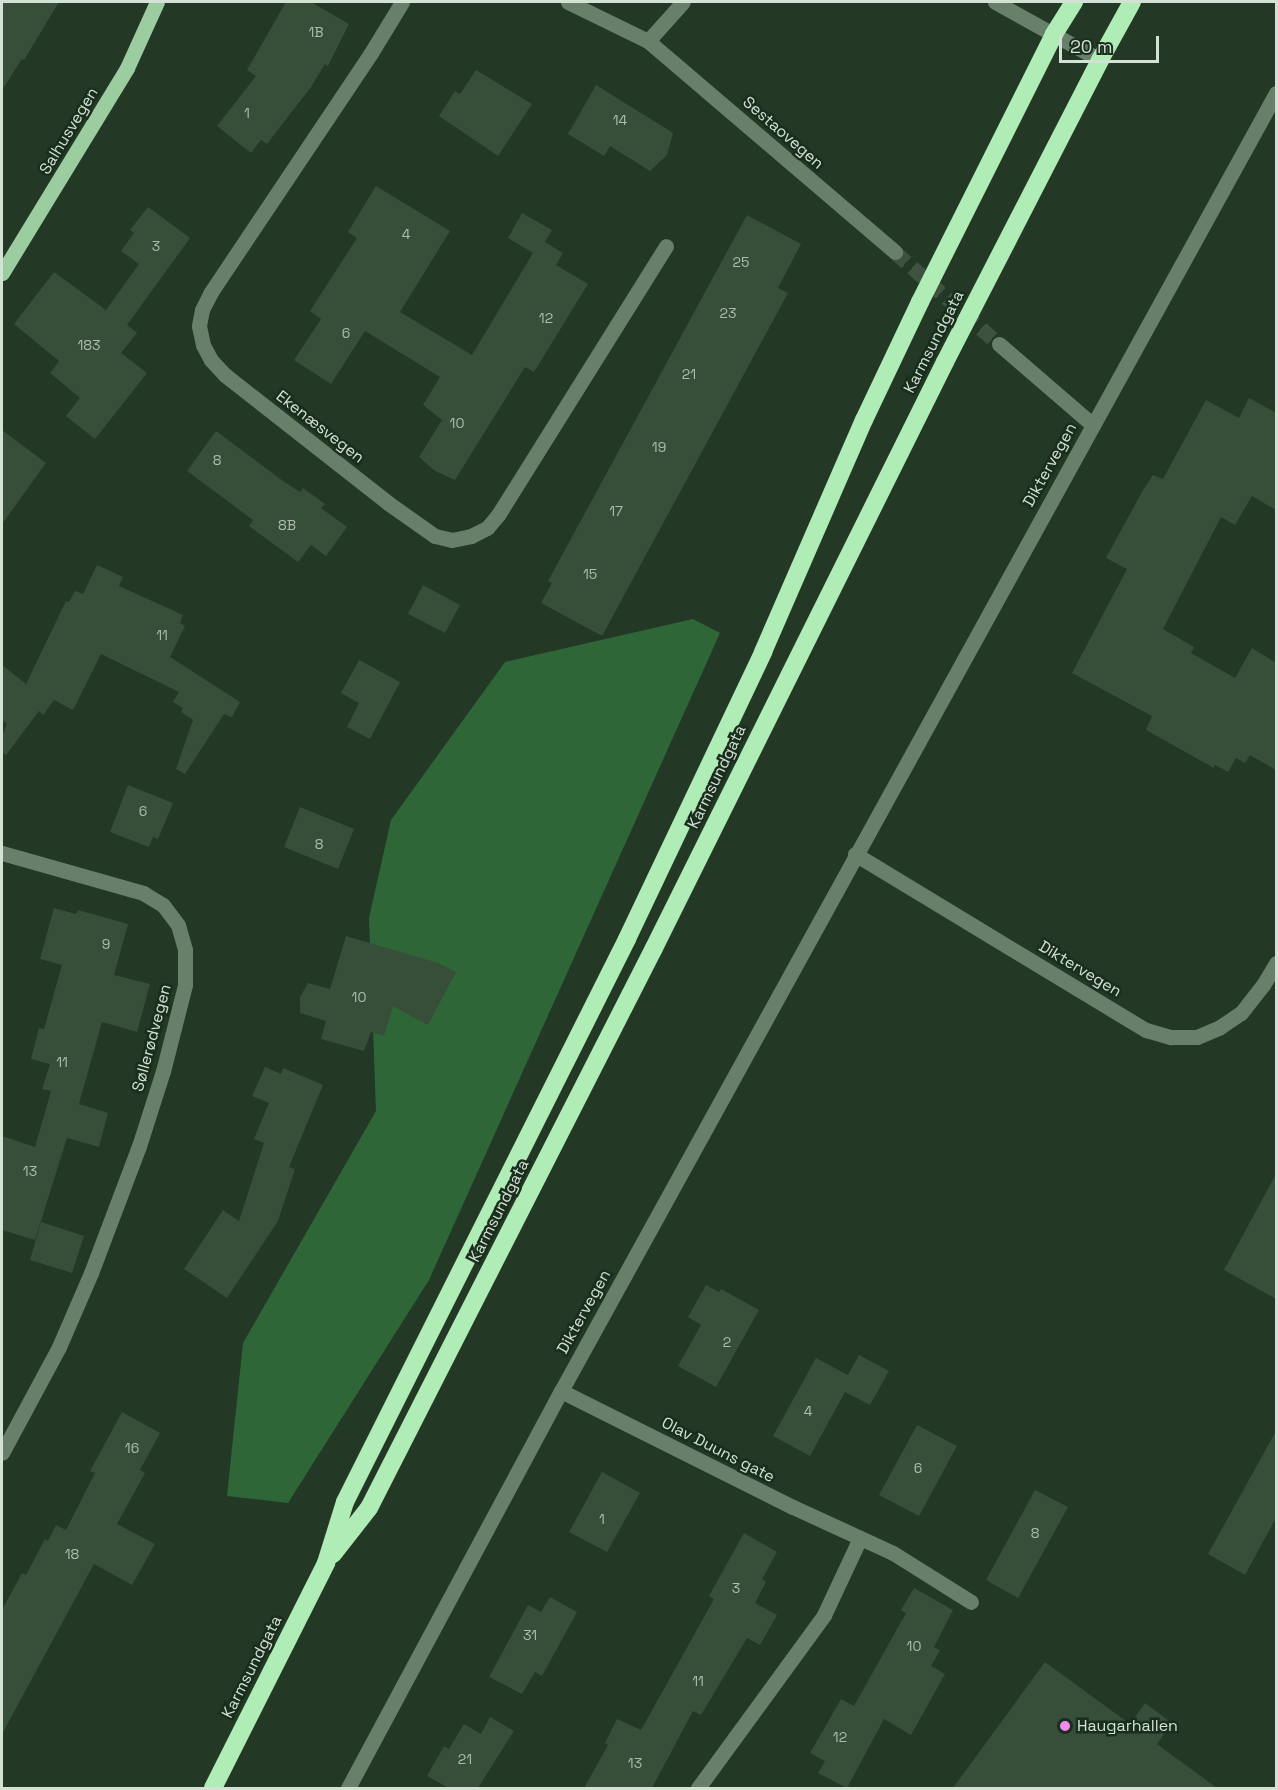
<!DOCTYPE html>
<html>
<head>
<meta charset="utf-8">
<style>
  body { margin:0 }
  #map { position:relative; width:1278px; height:1790px; overflow:hidden; background:#233925; font-family:"Space Grotesk",sans-serif }
  div>[style] { position:absolute }
  [style*='--x'] { left:calc(var(--x)*1px); top:calc(var(--y)*1px); width:calc(var(--w)*1px); rotate:calc(var(--a)*1deg) }
  .forest>* { inset:0; background:#2e6637 }
  .building>* { inset:0; background:#374e39 }
  .minor-tunnel>* { height:15px; margin-top:-7.5px; transform-origin:0; background:repeating-linear-gradient(90deg,#3e523f 0 15px,transparent 0 23px) }
  .minor>* { height:15px; margin:-7.5px; padding:0 7.5px; transform-origin:7.5px; border-radius:7.5px; background:#68806a }
  .major>* { height:15px; margin:-7.5px; padding:0 7.5px; transform-origin:7.5px; border-radius:7.5px; background:#9ccda1 }
  .highway>* { height:18px; margin:-9px; padding:0 9px; transform-origin:9px; border-radius:9px; background:#b0ecb6 }
  .dots>* { width:16px; height:16px; translate:-50% -50%; box-sizing:border-box; border:3px solid #192e1c; border-radius:50% }
  span { translate:-50% -50%; white-space:nowrap; text-align:center; line-height:1.15; -webkit-text-stroke:5px #192e1c; paint-order:stroke }
  .number-label { font-size:14px; color:#adbcae }
  .number-label span { -webkit-text-stroke-width:0 }
  .street-label { font-size:16px; color:#d4e1d5 }
  .poi-label { font-size:16px; color:#d4e1d5 }
  .left { translate:0 -50%; text-align:left }
  .frame { position:absolute; inset:0; border:3px solid #d4e1d5; pointer-events:none }
  .scale { position:absolute; left:1059px; top:36px; width:100px; height:27px; box-sizing:border-box; border:3px solid #d4e1d5; border-top:0; padding-left:8px; font-size:18px; line-height:21px; white-space:nowrap; color:#d4e1d5; -webkit-text-stroke:4px #192e1c; paint-order:stroke }
</style>
</head>
<body>
<div id="map">
  <div class="forest">
    <div style="clip-path:polygon(693px 619px,720px 633px,429px 1280px,288px 1503px,227px 1496px,243px 1343px,376px 1111px,369px 918px,391px 820px,505px 662px)"></div>
  </div>
  <div class="building">
    <div style="clip-path:polygon(2px 2px,59px 2px,24px 60px,22px 59px,2px 90px)"></div>
    <div style="clip-path:polygon(286px 2px,311px 2px,349px 24px,328px 66px,325px 64px,311px 87px,267px 144px,261px 140px,251px 153px,217px 126px,256px 76px,247px 70px)"></div>
    <div style="clip-path:polygon(476px 70px,532px 104px,498px 156px,439px 116px,455px 91px,460px 94px)"></div>
    <div style="clip-path:polygon(596px 85px,673px 133px,667px 155px,650px 171px,610px 146px,604px 156px,568px 134px)"></div>
    <div style="clip-path:polygon(376px 186px,450px 231px,400px 312px,472px 355px,533px 253px,508px 238px,522px 213px,552px 230px,545px 242px,563px 253px,556px 265px,588px 284px,534px 372px,525px 367px,455px 480px,435px 471px,419px 457px,442px 420px,423px 405px,440px 377px,365px 331px,331px 384px,294px 360px,321px 319px,310px 311px,357px 238px,348px 232px)"></div>
    <div style="clip-path:polygon(148px 207px,190px 238px,127px 325px,137px 333px,121px 353px,147px 373px,95px 439px,66px 416px,80px 398px,50px 373px,59px 361px,14px 324px,54px 272px,106px 310px,139px 264px,121px 251px,134px 233px,130px 230px)"></div>
    <div style="clip-path:polygon(747px 215px,801px 244px,778px 288px,788px 293px,602px 636px,541px 603px,552px 583px,548px 581px)"></div>
    <div style="clip-path:polygon(1249px 398px,1276px 413px,1276px 510px,1252px 496px,1235px 525px,1221px 517px,1163px 629px,1194px 647px,1191px 653px,1235px 678px,1252px 648px,1276px 663px,1276px 770px,1250px 755px,1245px 763px,1236px 758px,1228px 772px,1215px 765px,1214px 768px,1146px 730px,1152px 716px,1072px 673px,1127px 569px,1106px 558px,1143px 490px,1153px 475px,1163px 479px,1206px 400px,1239px 418px)"></div>
    <div style="clip-path:polygon(2px 430px,46px 463px,2px 524px)"></div>
    <div style="clip-path:polygon(216px 431px,283px 481px,300px 492px,303px 488px,325px 504px,321px 508px,347px 527px,326px 556px,311px 545px,298px 562px,249px 526px,253px 520px,187px 471px)"></div>
    <div style="clip-path:polygon(97px 565px,123px 577px,119px 586px,183px 615px,180px 623px,185px 626px,170px 657px,240px 702px,232px 717px,224px 714px,185px 774px,176px 769px,193px 720px,181px 712px,183px 708px,173px 702px,179px 692px,101px 654px,73px 710px,54px 700px,43px 715px,39px 711px,6px 755px,2px 752px,2px 736px,7px 724px,2px 719px,2px 665px,26px 684px,66px 601px,69px 602px,75px 591px,83px 594px)"></div>
    <div style="clip-path:polygon(423px 585px,460px 605px,445px 633px,408px 614px)"></div>
    <div style="clip-path:polygon(359px 660px,400px 682px,370px 739px,347px 727px,359px 703px,341px 693px)"></div>
    <div style="clip-path:polygon(128px 785px,173px 803px,158px 839px,153px 837px,149px 847px,110px 832px)"></div>
    <div style="clip-path:polygon(300px 807px,354px 829px,338px 869px,284px 847px)"></div>
    <div style="clip-path:polygon(54px 908px,76px 914px,78px 910px,128px 924px,114px 975px,150px 984px,137px 1032px,102px 1022px,79px 1104px,108px 1113px,99px 1147px,67px 1138px,35px 1240px,2px 1230px,2px 1136px,35px 1147px,51px 1091px,42px 1089px,50px 1064px,31px 1059px,39px 1028px,44px 1029px,62px 965px,40px 959px)"></div>
    <div style="clip-path:polygon(346px 936px,438px 963px,456px 972px,428px 1025px,393px 1006px,384px 1036px,371px 1032px,364px 1051px,321px 1039px,326px 1021px,300px 1013px,300px 997px,308px 983px,330px 989px)"></div>
    <div style="clip-path:polygon(265px 1067px,281px 1074px,283px 1068px,323px 1085px,289px 1167px,295px 1169px,278px 1221px,227px 1298px,184px 1269px,223px 1210px,239px 1221px,264px 1143px,254px 1139px,269px 1103px,252px 1096px)"></div>
    <div style="clip-path:polygon(1276px 1174px,1276px 1299px,1224px 1270px)"></div>
    <div style="clip-path:polygon(41px 1222px,84px 1236px,72px 1273px,30px 1260px)"></div>
    <div style="clip-path:polygon(706px 1285px,719px 1292px,721px 1289px,759px 1310px,716px 1387px,678px 1366px,701px 1325px,688px 1317px)"></div>
    <div style="clip-path:polygon(859px 1355px,889px 1371px,870px 1405px,845px 1392px,810px 1456px,773px 1436px,816px 1358px,848px 1375px)"></div>
    <div style="clip-path:polygon(122px 1412px,160px 1433px,140px 1470px,145px 1473px,117px 1524px,155px 1544px,132px 1585px,94px 1564px,2px 1734px,2px 1610px,22px 1573px,26px 1575px,45px 1539px,48px 1541px,56px 1525px,66px 1530px,95px 1473px,90px 1471px)"></div>
    <div style="clip-path:polygon(917px 1425px,957px 1446px,919px 1516px,879px 1495px)"></div>
    <div style="clip-path:polygon(1276px 1431px,1276px 1518px,1245px 1575px,1208px 1554px)"></div>
    <div style="clip-path:polygon(602px 1472px,640px 1493px,607px 1552px,569px 1532px)"></div>
    <div style="clip-path:polygon(1035px 1490px,1068px 1507px,1018px 1598px,986px 1580px)"></div>
    <div style="clip-path:polygon(744px 1533px,777px 1552px,762px 1579px,766px 1582px,755px 1603px,777px 1615px,760px 1645px,747px 1638px,701px 1715px,693px 1711px,652px 1788px,584px 1788px,608px 1745px,605px 1743px,617px 1719px,641px 1730px,714px 1599px,709px 1596px)"></div>
    <div style="clip-path:polygon(914px 1588px,953px 1610px,934px 1647px,940px 1650px,931px 1666px,945px 1674px,911px 1735px,884px 1719px,847px 1788px,818px 1773px,825px 1761px,810px 1753px,841px 1699px,854px 1706px,906px 1613px,901px 1610px)"></div>
    <div style="clip-path:polygon(550px 1597px,577px 1612px,542px 1676px,535px 1672px,522px 1694px,489px 1677px,528px 1605px,541px 1612px)"></div>
    <div style="clip-path:polygon(1045px 1662px,1130px 1724px,1145px 1703px,1172px 1723px,1157px 1744px,1217px 1788px,953px 1788px)"></div>
    <div style="clip-path:polygon(490px 1717px,514px 1731px,478px 1788px,449px 1788px,427px 1776px,444px 1746px,449px 1749px,464px 1724px,481px 1734px)"></div>
  </div>
  <div class="minor-tunnel">
    <div style="--x:895;--y:252;--w:139;--a:41.5"></div>
  </div>
  <div class="minor">
    <div style="--x:402;--y:2;--w:60;--a:121.3"></div>
    <div style="--x:371;--y:53;--w:288;--a:123.8"></div>
    <div style="--x:211;--y:292;--w:20;--a:117"></div>
    <div style="--x:202;--y:310;--w:16;--a:101"></div>
    <div style="--x:199;--y:326;--w:19;--a:78"></div>
    <div style="--x:203;--y:345;--w:17;--a:62"></div>
    <div style="--x:211;--y:360;--w:21;--a:47"></div>
    <div style="--x:225;--y:375;--w:207;--a:38.1"></div>
    <div style="--x:388;--y:503;--w:57;--a:35.1"></div>
    <div style="--x:435;--y:536;--w:17;--a:13"></div>
    <div style="--x:452;--y:540;--w:19;--a:-12"></div>
    <div style="--x:471;--y:536;--w:18;--a:-27"></div>
    <div style="--x:487;--y:528;--w:17;--a:-50"></div>
    <div style="--x:498;--y:515;--w:317;--a:-58"></div>
    <div style="--x:568;--y:2;--w:89;--a:26"></div>
    <div style="--x:648;--y:41;--w:325;--a:40.5"></div>
    <div style="--x:995;--y:2;--w:120;--a:28.9"></div>
    <div style="--x:648;--y:41;--w:52;--a:-48.1"></div>
    <div style="--x:999;--y:344;--w:124;--a:40.8"></div>
    <div style="--x:2;--y:853;--w:147;--a:15.8"></div>
    <div style="--x:143;--y:893;--w:23;--a:31"></div>
    <div style="--x:163;--y:905;--w:25;--a:53"></div>
    <div style="--x:178;--y:925;--w:26;--a:74"></div>
    <div style="--x:185;--y:950;--w:35;--a:90"></div>
    <div style="--x:185;--y:985;--w:89;--a:104.3"></div>
    <div style="--x:163;--y:1071;--w:79;--a:107.7"></div>
    <div style="--x:139;--y:1146;--w:136;--a:110.7"></div>
    <div style="--x:91;--y:1273;--w:81;--a:113.4"></div>
    <div style="--x:59;--y:1347;--w:120;--a:118.3"></div>
    <div style="--x:855;--y:854;--w:340;--a:31.2"></div>
    <div style="--x:1146;--y:1030;--w:26;--a:16"></div>
    <div style="--x:1171;--y:1037;--w:26;--a:0"></div>
    <div style="--x:1197;--y:1037;--w:25;--a:-23"></div>
    <div style="--x:1220;--y:1027;--w:25;--a:-34"></div>
    <div style="--x:1241;--y:1013;--w:36;--a:-52"></div>
    <div style="--x:1263;--y:985;--w:26;--a:-59"></div>
    <div style="--x:561;--y:1391;--w:259;--a:26.6"></div>
    <div style="--x:793;--y:1507;--w:110;--a:24.7"></div>
    <div style="--x:893;--y:1553;--w:92;--a:32.1"></div>
    <div style="--x:348;--y:1788;--w:451;--a:-61.8"></div>
    <div style="--x:561;--y:1391;--w:1482;--a:-61.15"></div>
    <div style="--x:698;--y:1788;--w:214;--a:-53.9"></div>
    <div style="--x:824;--y:1615;--w:85;--a:-64.9"></div>
  </div>
  <div class="major">
    <div style="--x:2;--y:273;--w:240;--a:-58.6"></div>
    <div style="--x:127;--y:68;--w:72;--a:-65.6"></div>
  </div>
  <div class="highway">
    <div style="--x:333;--y:1554;--w:58;--a:-52"></div>
    <div style="--x:369;--y:1508;--w:628;--a:-63.03"></div>
    <div style="--x:654;--y:948;--w:654;--a:-63.59"></div>
    <div style="--x:945;--y:362;--w:339;--a:-62.8"></div>
    <div style="--x:1100;--y:60;--w:66;--a:-61.1"></div>
    <div style="--x:213;--y:1788;--w:252;--a:-63.3"></div>
    <div style="--x:326;--y:1563;--w:64;--a:-72.7"></div>
    <div style="--x:345;--y:1502;--w:630;--a:-63.39"></div>
    <div style="--x:627;--y:939;--w:318;--a:-64.6"></div>
    <div style="--x:763;--y:652;--w:253;--a:-66.5"></div>
    <div style="--x:864;--y:420;--w:131;--a:-64.6"></div>
    <div style="--x:920;--y:302;--w:300;--a:-63.4"></div>
    <div style="--x:1054;--y:34;--w:38;--a:-58"></div>
  </div>
  <div class="dots">
    <div style="left:1065px;top:1726px;background:#f38af2"></div>
  </div>
  <div class="number-label">
    <span style="left:316px;top:32px">1B</span>
    <span style="left:247px;top:113px">1</span>
    <span style="left:620px;top:120px">14</span>
    <span style="left:406px;top:234px">4</span>
    <span style="left:156px;top:246px">3</span>
    <span style="left:741px;top:262px">25</span>
    <span style="left:728px;top:313px">23</span>
    <span style="left:546px;top:318px">12</span>
    <span style="left:346px;top:333px">6</span>
    <span style="left:89px;top:345px">183</span>
    <span style="left:689px;top:374px">21</span>
    <span style="left:457px;top:423px">10</span>
    <span style="left:659px;top:447px">19</span>
    <span style="left:217px;top:460px">8</span>
    <span style="left:616px;top:511px">17</span>
    <span style="left:287px;top:525px">8B</span>
    <span style="left:590px;top:574px">15</span>
    <span style="left:162px;top:635px">11</span>
    <span style="left:143px;top:811px">6</span>
    <span style="left:319px;top:844px">8</span>
    <span style="left:106px;top:944px">9</span>
    <span style="left:359px;top:997px">10</span>
    <span style="left:62px;top:1062px">11</span>
    <span style="left:30px;top:1171px">13</span>
    <span style="left:727px;top:1342px">2</span>
    <span style="left:808px;top:1411px">4</span>
    <span style="left:132px;top:1448px">16</span>
    <span style="left:918px;top:1468px">6</span>
    <span style="left:602px;top:1519px">1</span>
    <span style="left:1035px;top:1533px">8</span>
    <span style="left:72px;top:1554px">18</span>
    <span style="left:736px;top:1588px">3</span>
    <span style="left:530px;top:1635px">31</span>
    <span style="left:914px;top:1646px">10</span>
    <span style="left:698px;top:1681px">11</span>
    <span style="left:840px;top:1737px">12</span>
    <span style="left:465px;top:1759px">21</span>
    <span style="left:635px;top:1763px">13</span>
  </div>
  <div class="street-label">
    <span style="left:69px;top:131px;rotate:-59deg">Salhusvegen</span>
    <span style="left:783px;top:133px;rotate:41deg">Sestaovegen</span>
    <span style="left:934px;top:342px;rotate:-63deg">Karmsundgata</span>
    <span style="left:320px;top:427px;rotate:38deg">Ekenæsvegen</span>
    <span style="left:1050px;top:465px;rotate:-61deg">Diktervegen</span>
    <span style="left:717px;top:777px;rotate:-64deg">Karmsundgata</span>
    <span style="left:1080px;top:969px;rotate:31deg">Diktervegen</span>
    <span style="left:152px;top:1038px;rotate:-75deg">Søllerødvegen</span>
    <span style="left:499px;top:1211px;rotate:-63deg">Karmsundgata</span>
    <span style="left:584px;top:1312px;rotate:-61deg">Diktervegen</span>
    <span style="left:718px;top:1450px;rotate:27deg">Olav Duuns gate</span>
    <span style="left:252px;top:1667px;rotate:-63deg">Karmsundgata</span>
  </div>
  <div class="poi-label">
    <span class="left" style="left:1077px;top:1726px">Haugarhallen</span>
  </div>
  <div class="frame"></div>
  <div class="scale">20 m</div>
</div>
</body>
</html>
